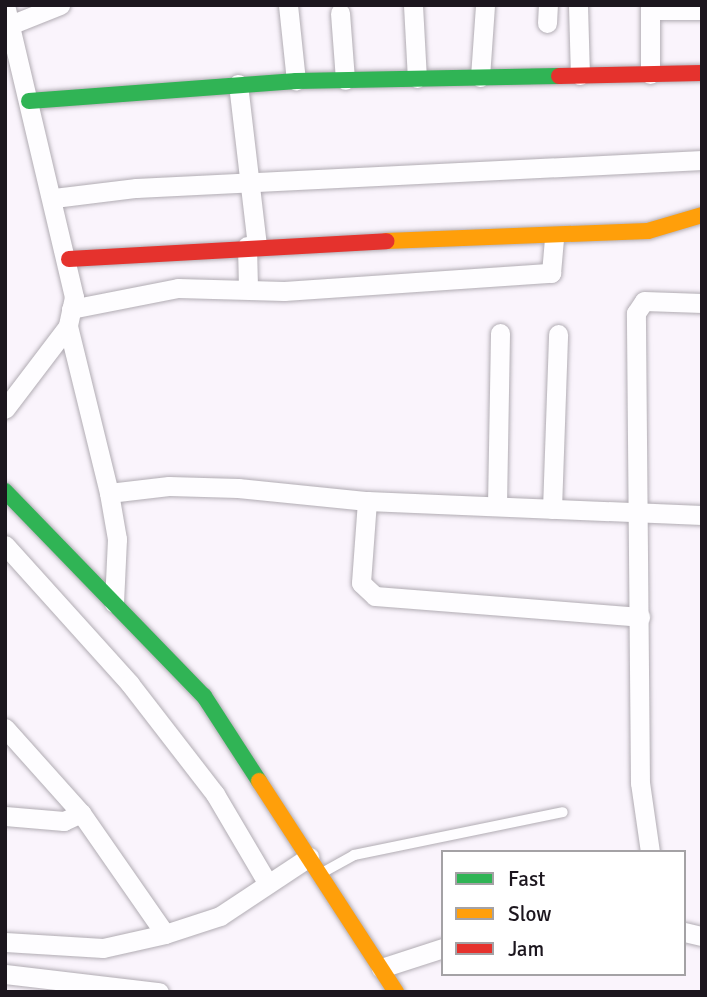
<!DOCTYPE html>
<html>
<head>
<meta charset="utf-8">
<style>
  body { margin:0 }
  #map { position:relative; width:707px; height:997px; overflow:hidden; background:#faf4fc; font-family:Signika,sans-serif }
  div>[style] { position:absolute }
  [style*='--x'] { left:calc(var(--x)*1px); top:calc(var(--y)*1px); width:calc(var(--w)*1px); rotate:calc(var(--a)*1deg) }
  .roads { filter:drop-shadow(0 0 2px #b1acb3) drop-shadow(0 0 2px #b1acb3) }
  .lane>* { height:10px; margin:-5px; padding:0 5px; transform-origin:5px; border-radius:5px; background:#fefdff }
  .street>* { height:19px; margin:-9.5px; padding:0 9.5px; transform-origin:9.5px; border-radius:9.5px; background:#fefdff }
  .fast>* { height:16px; margin:-8px; padding:0 8px; transform-origin:8px; border-radius:8px; background:#30b455 }
  .slow>* { height:16px; margin:-8px; padding:0 8px; transform-origin:8px; border-radius:8px; background:#ff9f0a }
  .jam>* { height:16px; margin:-8px; padding:0 8px; transform-origin:8px; border-radius:8px; background:#e5322d }
  span { translate:-50% -50%; white-space:nowrap; text-align:center; line-height:1.15; -webkit-text-stroke:7px #fff; paint-order:stroke }
  .frame { position:absolute; inset:0; border:7px solid #1c161e; pointer-events:none }
  .legend { position:absolute; left:441px; top:850px; width:245px; height:126px; box-sizing:border-box; background:#fff; border:2px solid #a4a2a5; margin:0; padding:9px 12px; list-style:none; font-size:21px; color:#1c161e }
  .legend li { display:flex; align-items:center; gap:14px; height:35px }
  .legend b { width:35px; border:2px solid #a4a2a5 }
</style>
</head>
<body>
<div id="map">
  <div class="roads">
    <div class="lane">
      <div style="--x:320;--y:874;--w:39;--a:-29"></div>
      <div style="--x:354;--y:855;--w:213;--a:-11.6"></div>
    </div>
    <div class="street">
      <div style="--x:5;--y:5;--w:300;--a:76.7"></div>
      <div style="--x:74;--y:297;--w:30;--a:102"></div>
      <div style="--x:68;--y:326;--w:104;--a:127.2"></div>
      <div style="--x:288;--y:5;--w:76;--a:84"></div>
      <div style="--x:413;--y:5;--w:73;--a:86.9"></div>
      <div style="--x:578;--y:5;--w:70;--a:88.4"></div>
      <div style="--x:650;--y:10;--w:52;--a:0"></div>
      <div style="--x:340;--y:13;--w:67;--a:85.7"></div>
      <div style="--x:547;--y:23;--w:18;--a:-87"></div>
      <div style="--x:10;--y:25;--w:54;--a:-21.8"></div>
      <div style="--x:650;--y:74;--w:69;--a:-90"></div>
      <div style="--x:480;--y:77;--w:72;--a:-86"></div>
      <div style="--x:238;--y:84;--w:163;--a:83.3"></div>
      <div style="--x:54;--y:198;--w:83;--a:-7"></div>
      <div style="--x:136;--y:188;--w:567;--a:-2.83"></div>
      <div style="--x:247;--y:246;--w:42;--a:88.6"></div>
      <div style="--x:71;--y:309;--w:109;--a:-11.1"></div>
      <div style="--x:178;--y:288;--w:106;--a:1.6"></div>
      <div style="--x:284;--y:291;--w:268;--a:-3.9"></div>
      <div style="--x:551;--y:273;--w:36;--a:-85"></div>
      <div style="--x:68;--y:326;--w:172;--a:76.2"></div>
      <div style="--x:109;--y:493;--w:47;--a:80.1"></div>
      <div style="--x:117;--y:539;--w:64;--a:92.7"></div>
      <div style="--x:109;--y:493;--w:60;--a:-6.7"></div>
      <div style="--x:169;--y:486;--w:69;--a:1.7"></div>
      <div style="--x:238;--y:488;--w:130;--a:5.8"></div>
      <div style="--x:367;--y:501;--w:335;--a:2.4"></div>
      <div style="--x:367;--y:501;--w:82;--a:94.2"></div>
      <div style="--x:361;--y:583;--w:19;--a:43"></div>
      <div style="--x:375;--y:596;--w:266;--a:4.5"></div>
      <div style="--x:497;--y:506;--w:173;--a:-89"></div>
      <div style="--x:552;--y:509;--w:175;--a:-88"></div>
      <div style="--x:5;--y:545;--w:187;--a:48"></div>
      <div style="--x:130;--y:684;--w:139;--a:52.3"></div>
      <div style="--x:215;--y:794;--w:104;--a:59.5"></div>
      <div style="--x:5;--y:728;--w:114;--a:48.2"></div>
      <div style="--x:81;--y:813;--w:147;--a:55.2"></div>
      <div style="--x:5;--y:816;--w:59;--a:4.8"></div>
      <div style="--x:64;--y:821;--w:19;--a:-25"></div>
      <div style="--x:650;--y:852;--w:70;--a:-98.2"></div>
      <div style="--x:640;--y:783;--w:470;--a:-90.5"></div>
      <div style="--x:636;--y:313;--w:14;--a:-56"></div>
      <div style="--x:644;--y:301;--w:58;--a:2"></div>
      <div style="--x:684;--y:932;--w:18;--a:13"></div>
      <div style="--x:5;--y:942;--w:98;--a:3.5"></div>
      <div style="--x:103;--y:948;--w:64;--a:-12.7"></div>
      <div style="--x:165;--y:934;--w:58;--a:-18.1"></div>
      <div style="--x:220;--y:916;--w:107;--a:-33.5"></div>
      <div style="--x:381;--y:968;--w:65;--a:-17.9"></div>
      <div style="--x:5;--y:974;--w:155;--a:6.7"></div>
    </div>
    <div class="fast">
      <div style="--x:29;--y:101;--w:268;--a:-4.3"></div>
      <div style="--x:296;--y:81;--w:263;--a:-1.1"></div>
      <div style="--x:5;--y:491;--w:286;--a:45.9"></div>
      <div style="--x:204;--y:696;--w:101;--a:57.1"></div>
    </div>
    <div class="slow">
      <div style="--x:386;--y:241;--w:262;--a:-2.2"></div>
      <div style="--x:648;--y:231;--w:56;--a:-16.5"></div>
      <div style="--x:259;--y:781;--w:252;--a:57"></div>
    </div>
    <div class="jam">
      <div style="--x:559;--y:76;--w:143;--a:-1.2"></div>
      <div style="--x:69;--y:259;--w:318;--a:-3.2"></div>
    </div>
  </div>
  <div class="frame"></div>
  <ul class="legend">
  <li><b style="height:9px;background:#30b455"></b>Fast</li>
  <li><b style="height:9px;background:#ff9f0a"></b>Slow</li>
  <li><b style="height:9px;background:#e5322d"></b>Jam</li>
  </ul>
</div>
</body>
</html>
